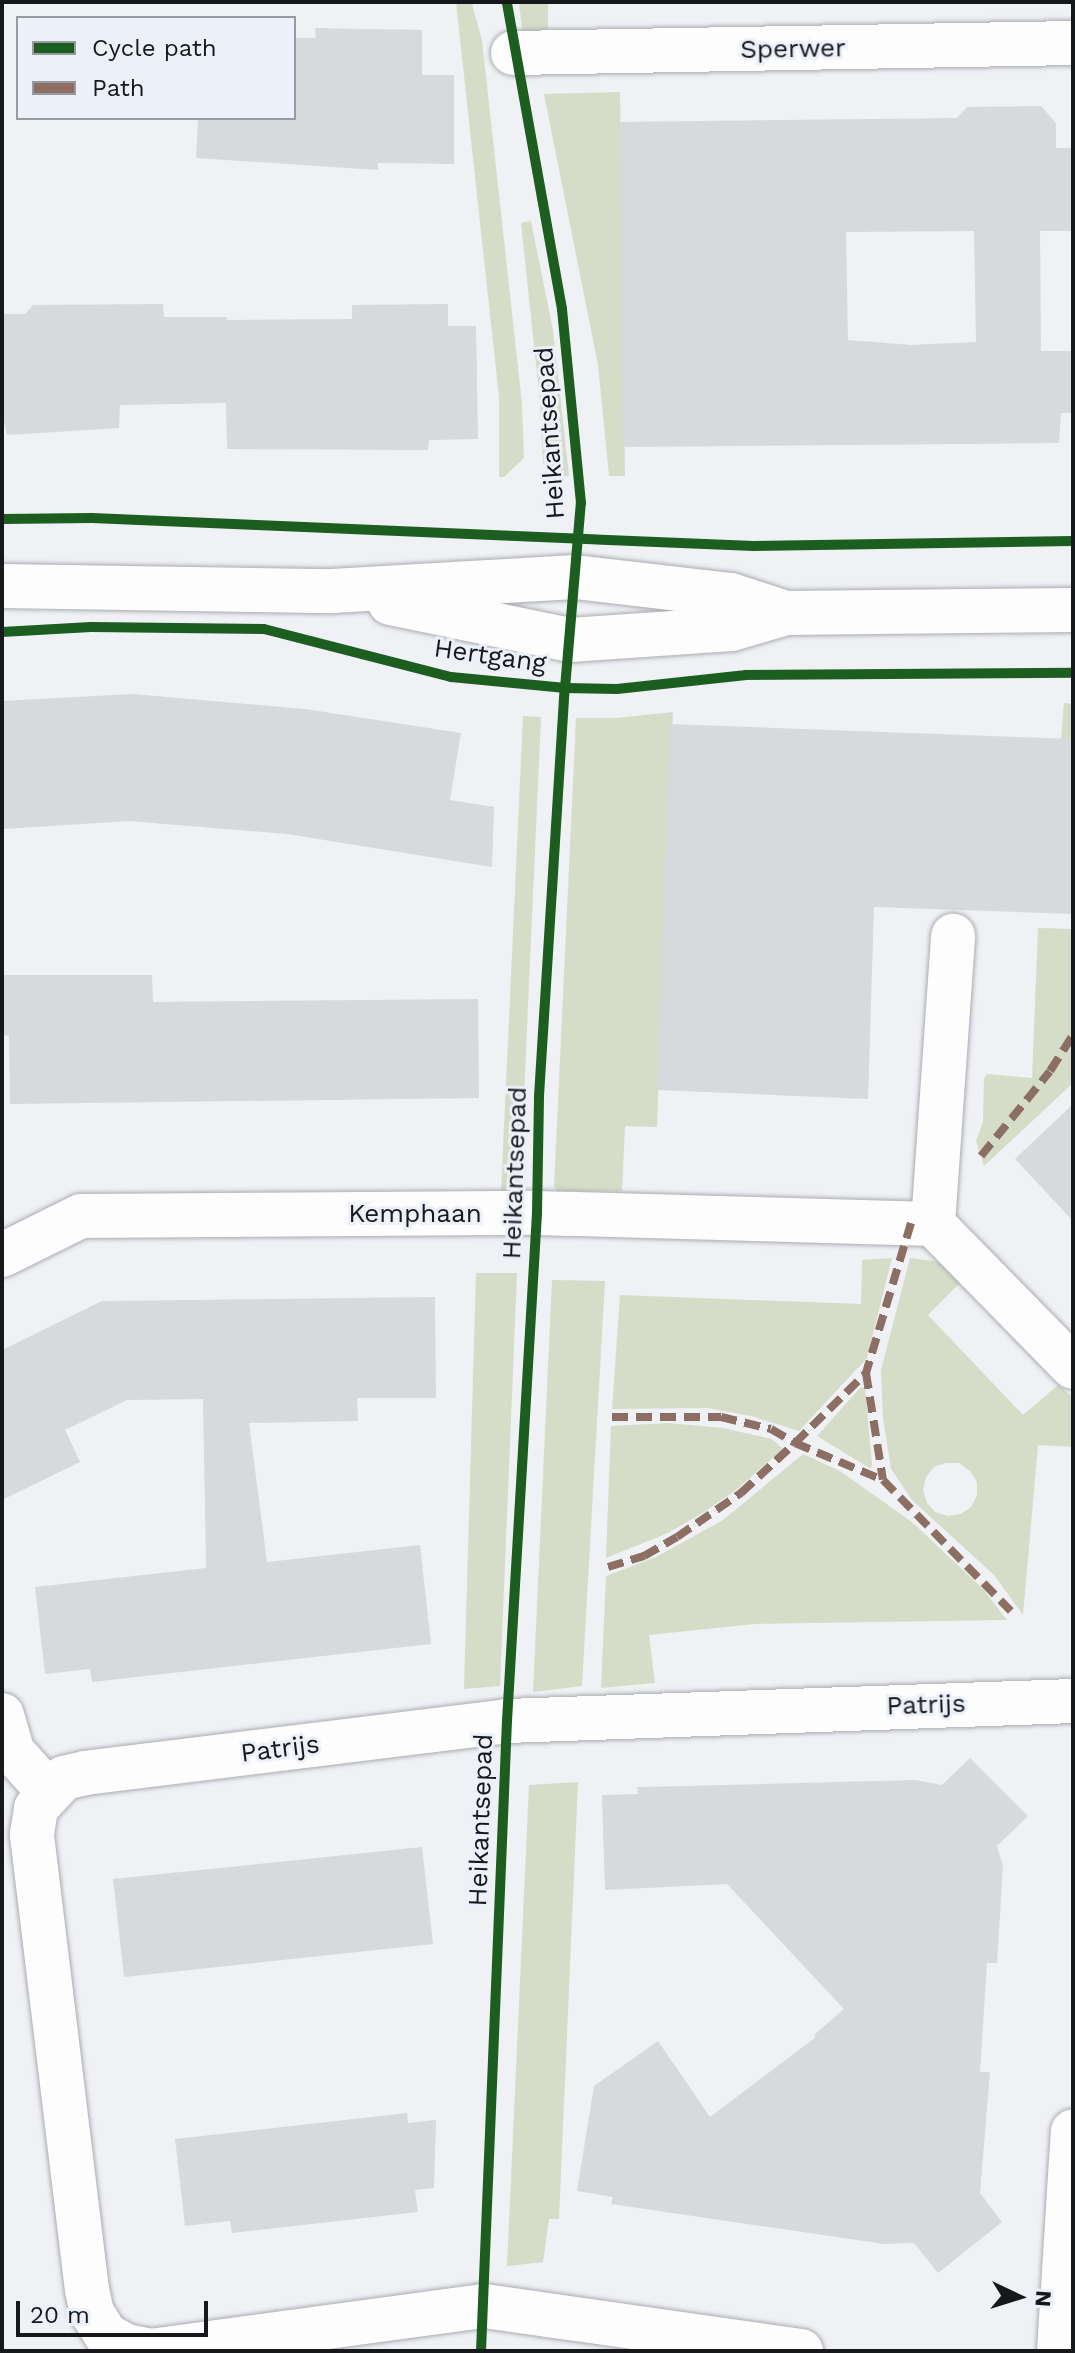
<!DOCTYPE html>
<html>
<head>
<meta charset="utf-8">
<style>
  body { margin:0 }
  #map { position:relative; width:1075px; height:2353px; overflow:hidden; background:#eff1f5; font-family:"Work Sans",sans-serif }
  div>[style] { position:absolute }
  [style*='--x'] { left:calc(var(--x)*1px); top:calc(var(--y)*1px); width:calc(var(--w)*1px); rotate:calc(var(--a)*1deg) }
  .green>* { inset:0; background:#d5ddc8 }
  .building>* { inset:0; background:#d8d9dc }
  .roads { filter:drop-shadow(0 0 2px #abacb0) drop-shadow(0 0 2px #abacb0) }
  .minor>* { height:44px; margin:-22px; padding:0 22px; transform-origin:22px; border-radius:22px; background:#fdfdfe }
  .tertiary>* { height:44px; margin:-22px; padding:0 22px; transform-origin:22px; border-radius:22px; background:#fdfdfe }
  .quiet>* { height:8px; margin-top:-4px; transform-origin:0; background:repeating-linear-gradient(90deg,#8d6e63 0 16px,transparent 0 24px) }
  .cycleway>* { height:10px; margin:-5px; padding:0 5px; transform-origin:5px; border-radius:5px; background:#1b5e20 }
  span { translate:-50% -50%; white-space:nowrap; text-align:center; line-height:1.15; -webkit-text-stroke:6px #ecf0f8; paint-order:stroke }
  .street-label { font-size:26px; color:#17181b }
  .frame { position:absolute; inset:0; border:4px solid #17181b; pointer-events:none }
  .legend { position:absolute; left:16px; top:16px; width:280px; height:104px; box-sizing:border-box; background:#ecf0f8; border:2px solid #979aa0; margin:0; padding:10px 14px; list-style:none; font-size:24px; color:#17181b }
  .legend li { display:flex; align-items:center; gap:16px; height:40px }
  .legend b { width:40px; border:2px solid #979aa0 }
  .north { position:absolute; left:979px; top:2257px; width:80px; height:80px; -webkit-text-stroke:6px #ecf0f8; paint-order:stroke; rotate:94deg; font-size:22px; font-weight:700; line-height:32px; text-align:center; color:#17181b }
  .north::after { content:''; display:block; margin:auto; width:28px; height:36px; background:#17181b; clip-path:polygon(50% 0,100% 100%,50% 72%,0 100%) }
  .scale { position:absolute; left:16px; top:2301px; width:192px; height:36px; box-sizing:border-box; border:4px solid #17181b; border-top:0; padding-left:10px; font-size:24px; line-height:28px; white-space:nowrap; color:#17181b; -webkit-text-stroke:6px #ecf0f8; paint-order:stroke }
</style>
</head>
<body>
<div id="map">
  <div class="green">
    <div style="clip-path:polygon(456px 2px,472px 4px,482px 40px,522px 404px,524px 458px,504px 477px,499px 477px,499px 397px)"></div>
    <div style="clip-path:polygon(519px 2px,548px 2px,548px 28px,523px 38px)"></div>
    <div style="clip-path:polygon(620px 92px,625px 476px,609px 476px,598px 365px,544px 94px)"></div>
    <div style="clip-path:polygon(531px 221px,553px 330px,569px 476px,556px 477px,543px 463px,540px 402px,521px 223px)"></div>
    <div style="clip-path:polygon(1064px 703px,1073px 704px,1073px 739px,1061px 739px)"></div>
    <div style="clip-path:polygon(673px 712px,657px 1127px,625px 1126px,622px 1191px,558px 1191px,554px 1187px,576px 718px,617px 718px)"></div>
    <div style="clip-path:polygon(523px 716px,541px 717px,520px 1185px,515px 1192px,501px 1192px)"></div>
    <div style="clip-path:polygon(1038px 928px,1073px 929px,1073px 1083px,984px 1166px,976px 1141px,983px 1122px,984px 1078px,987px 1074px,1032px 1078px)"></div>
    <div style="clip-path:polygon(892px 1258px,867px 1358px,799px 1431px,751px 1416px,707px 1408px,612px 1409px,620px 1295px,861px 1304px,862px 1260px)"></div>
    <div style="clip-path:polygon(evenodd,910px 1258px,941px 1262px,961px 1282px,928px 1315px,1023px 1415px,1058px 1385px,1073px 1397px,1073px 1447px,1038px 1445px,1023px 1615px,994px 1575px,912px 1500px,891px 1469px,883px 1418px,881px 1370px,910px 1258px,946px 1463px,959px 1463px,970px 1471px,977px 1482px,977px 1495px,971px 1507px,961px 1514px,948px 1516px,935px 1512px,927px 1503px,923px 1490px,926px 1477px,934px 1467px,946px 1463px)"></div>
    <div style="clip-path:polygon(476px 1273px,517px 1273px,500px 1686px,464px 1689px)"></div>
    <div style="clip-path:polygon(552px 1280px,605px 1281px,582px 1686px,533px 1692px)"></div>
    <div style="clip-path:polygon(865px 1387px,872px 1464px,871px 1469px,817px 1436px,860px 1388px)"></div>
    <div style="clip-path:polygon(668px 1423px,723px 1428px,772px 1439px,783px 1449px,736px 1490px,701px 1514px,668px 1533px,606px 1558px,611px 1426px)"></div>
    <div style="clip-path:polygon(803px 1454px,840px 1471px,912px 1522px,983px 1589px,1007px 1620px,754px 1624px,649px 1635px,655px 1683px,601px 1688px,606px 1576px,656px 1557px,723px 1520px)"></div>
    <div style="clip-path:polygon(578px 1782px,559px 2219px,549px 2219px,543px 2262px,507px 2266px,529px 1785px)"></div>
  </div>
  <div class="building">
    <div style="clip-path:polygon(315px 28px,422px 30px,422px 75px,454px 75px,454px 164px,378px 163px,378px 170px,196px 158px,198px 118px,294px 118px,294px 38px,316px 38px)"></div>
    <div style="clip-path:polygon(evenodd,1041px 106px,1056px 123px,1056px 148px,1073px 148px,1073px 231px,1040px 231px,1041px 351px,1073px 351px,1073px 413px,1061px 413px,1059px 443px,623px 447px,620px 122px,957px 118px,967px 107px,1041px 106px,974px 231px,976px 342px,911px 345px,848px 340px,846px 232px,974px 231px)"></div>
    <div style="clip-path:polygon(163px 304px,164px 317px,227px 317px,227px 320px,352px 319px,352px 305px,448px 304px,448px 326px,476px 326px,478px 439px,429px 440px,428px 450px,227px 449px,226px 403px,120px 405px,119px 428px,7px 435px,2px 412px,2px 314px,25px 314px,33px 305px)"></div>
    <div style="clip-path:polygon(132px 694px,305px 709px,461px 733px,450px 800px,494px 807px,492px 867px,287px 834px,129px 821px,2px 829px,2px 701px)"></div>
    <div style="clip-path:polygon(670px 724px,1073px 739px,1073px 914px,874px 907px,868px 1099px,657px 1090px)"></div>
    <div style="clip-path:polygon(2px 975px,152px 975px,153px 1002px,478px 999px,479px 1098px,10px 1104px,9px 1035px,2px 1036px)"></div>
    <div style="clip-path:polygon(1073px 1104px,1073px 1221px,1015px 1159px)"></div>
    <div style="clip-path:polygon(435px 1297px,436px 1398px,357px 1398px,358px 1421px,249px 1423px,267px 1562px,420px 1545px,431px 1644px,92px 1682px,90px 1669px,45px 1674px,35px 1587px,206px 1568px,203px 1399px,127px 1400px,65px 1430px,80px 1462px,2px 1500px,2px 1350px,102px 1301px)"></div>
    <div style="clip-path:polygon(970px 1758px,1028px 1816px,997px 1846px,1003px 1866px,997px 1963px,987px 1963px,980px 2072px,990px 2072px,980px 2193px,1002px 2222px,938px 2273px,914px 2243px,884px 2244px,611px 2204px,613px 2197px,577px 2191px,594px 2086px,658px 2041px,710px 2117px,816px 2037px,814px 2035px,844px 2009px,727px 1884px,605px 1890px,602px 1795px,638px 1794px,637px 1787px,688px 1786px,915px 1780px,942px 1785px)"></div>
    <div style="clip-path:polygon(422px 1847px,433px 1944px,124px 1977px,113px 1879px)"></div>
    <div style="clip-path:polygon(407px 2113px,408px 2123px,436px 2120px,434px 2188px,415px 2190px,418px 2212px,232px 2233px,230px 2221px,185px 2226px,175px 2139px)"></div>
  </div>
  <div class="roads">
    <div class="minor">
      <div style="--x:513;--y:53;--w:560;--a:-1.02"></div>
      <div style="--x:933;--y:1224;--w:289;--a:-86"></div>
      <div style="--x:2;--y:1255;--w:88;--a:-26.3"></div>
      <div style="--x:81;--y:1216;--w:456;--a:-0.4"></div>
      <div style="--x:537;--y:1213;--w:396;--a:1.6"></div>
      <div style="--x:933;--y:1224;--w:200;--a:45.6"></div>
      <div style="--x:2;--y:1715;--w:37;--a:74"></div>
      <div style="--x:12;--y:1751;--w:54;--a:48"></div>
      <div style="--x:801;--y:2351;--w:321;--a:-171.9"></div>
      <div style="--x:483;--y:2306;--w:334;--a:172.3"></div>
      <div style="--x:152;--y:2351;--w:26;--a:-169"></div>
      <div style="--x:126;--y:2346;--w:23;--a:-151"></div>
      <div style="--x:106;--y:2335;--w:26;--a:-122"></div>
      <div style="--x:92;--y:2313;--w:24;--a:-102"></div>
      <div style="--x:87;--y:2290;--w:459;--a:-96.9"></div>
      <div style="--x:32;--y:1834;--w:26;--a:-81"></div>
      <div style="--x:36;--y:1808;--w:41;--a:-47"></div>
      <div style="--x:64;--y:1778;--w:22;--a:-13"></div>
      <div style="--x:85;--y:1773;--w:425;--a:-7"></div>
      <div style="--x:507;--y:1721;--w:566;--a:-2.02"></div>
      <div style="--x:1059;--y:2351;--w:220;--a:-86.4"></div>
    </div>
    <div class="tertiary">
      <div style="--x:2;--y:586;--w:330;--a:0.9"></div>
      <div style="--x:332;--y:591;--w:243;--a:-3.3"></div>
      <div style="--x:575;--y:577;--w:157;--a:6.6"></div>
      <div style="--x:731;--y:595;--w:58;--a:18.1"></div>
      <div style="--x:390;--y:603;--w:184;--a:11.6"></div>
      <div style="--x:570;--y:640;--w:162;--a:-3.9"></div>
      <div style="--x:732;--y:629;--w:56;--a:-16.5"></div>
      <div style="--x:786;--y:613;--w:287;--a:-0.6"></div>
    </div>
  </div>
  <div class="quiet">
    <div style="--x:981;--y:1156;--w:109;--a:-50.9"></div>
    <div style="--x:1050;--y:1071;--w:43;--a:-57.4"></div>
    <div style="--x:911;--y:1223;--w:157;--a:106.7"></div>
    <div style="--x:866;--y:1373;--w:108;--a:81"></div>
    <div style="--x:883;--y:1480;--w:183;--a:45.7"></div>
    <div style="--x:612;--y:1417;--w:109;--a:0"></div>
    <div style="--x:721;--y:1417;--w:51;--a:13.5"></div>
    <div style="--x:771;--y:1429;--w:28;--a:30"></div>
    <div style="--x:795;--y:1443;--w:100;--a:-44.6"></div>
    <div style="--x:608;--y:1567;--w:38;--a:-17"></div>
    <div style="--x:644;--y:1556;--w:38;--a:-30"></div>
    <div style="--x:677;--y:1537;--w:78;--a:-34.5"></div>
    <div style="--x:741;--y:1493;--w:74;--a:-42.8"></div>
    <div style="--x:795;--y:1443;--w:95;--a:22.8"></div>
  </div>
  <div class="cycleway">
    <div style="--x:2;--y:519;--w:90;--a:-0.6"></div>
    <div style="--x:92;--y:518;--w:662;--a:2.43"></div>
    <div style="--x:753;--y:546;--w:320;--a:-0.9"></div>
    <div style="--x:2;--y:632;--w:89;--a:-3.2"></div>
    <div style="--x:91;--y:627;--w:173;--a:0.7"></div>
    <div style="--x:264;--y:629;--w:193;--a:14.4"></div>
    <div style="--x:451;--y:677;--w:115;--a:5.5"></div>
    <div style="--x:565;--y:688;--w:52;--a:1.1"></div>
    <div style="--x:617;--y:689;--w:130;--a:-6.2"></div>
    <div style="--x:746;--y:675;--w:327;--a:-0.4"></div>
    <div style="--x:481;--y:2351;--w:631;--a:-87.64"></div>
    <div style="--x:507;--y:1721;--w:509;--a:-86.62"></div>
    <div style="--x:537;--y:1213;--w:117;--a:-89"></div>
    <div style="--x:539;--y:1096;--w:409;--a:-86.4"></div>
    <div style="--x:565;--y:688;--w:186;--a:-85.1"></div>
    <div style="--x:581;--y:503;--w:195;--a:-95.6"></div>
    <div style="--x:562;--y:309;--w:312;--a:-100.2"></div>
  </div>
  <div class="street-label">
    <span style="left:793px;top:49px;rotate:-1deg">Sperwer</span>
    <span style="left:550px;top:433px;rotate:-94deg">Heikantsepad</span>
    <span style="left:490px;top:656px;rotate:8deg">Hertgang</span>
    <span style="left:515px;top:1173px;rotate:-88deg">Heikantsepad</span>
    <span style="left:415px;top:1214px">Kemphaan</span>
    <span style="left:926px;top:1705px;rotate:-2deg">Patrijs</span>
    <span style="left:280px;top:1749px;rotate:-7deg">Patrijs</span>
    <span style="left:481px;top:1820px;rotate:-88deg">Heikantsepad</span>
  </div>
  <div class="frame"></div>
  <ul class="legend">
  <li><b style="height:10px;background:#1b5e20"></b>Cycle path</li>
  <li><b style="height:10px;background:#8d6e63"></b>Path</li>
  </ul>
  <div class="north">N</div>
  <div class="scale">20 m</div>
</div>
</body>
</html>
